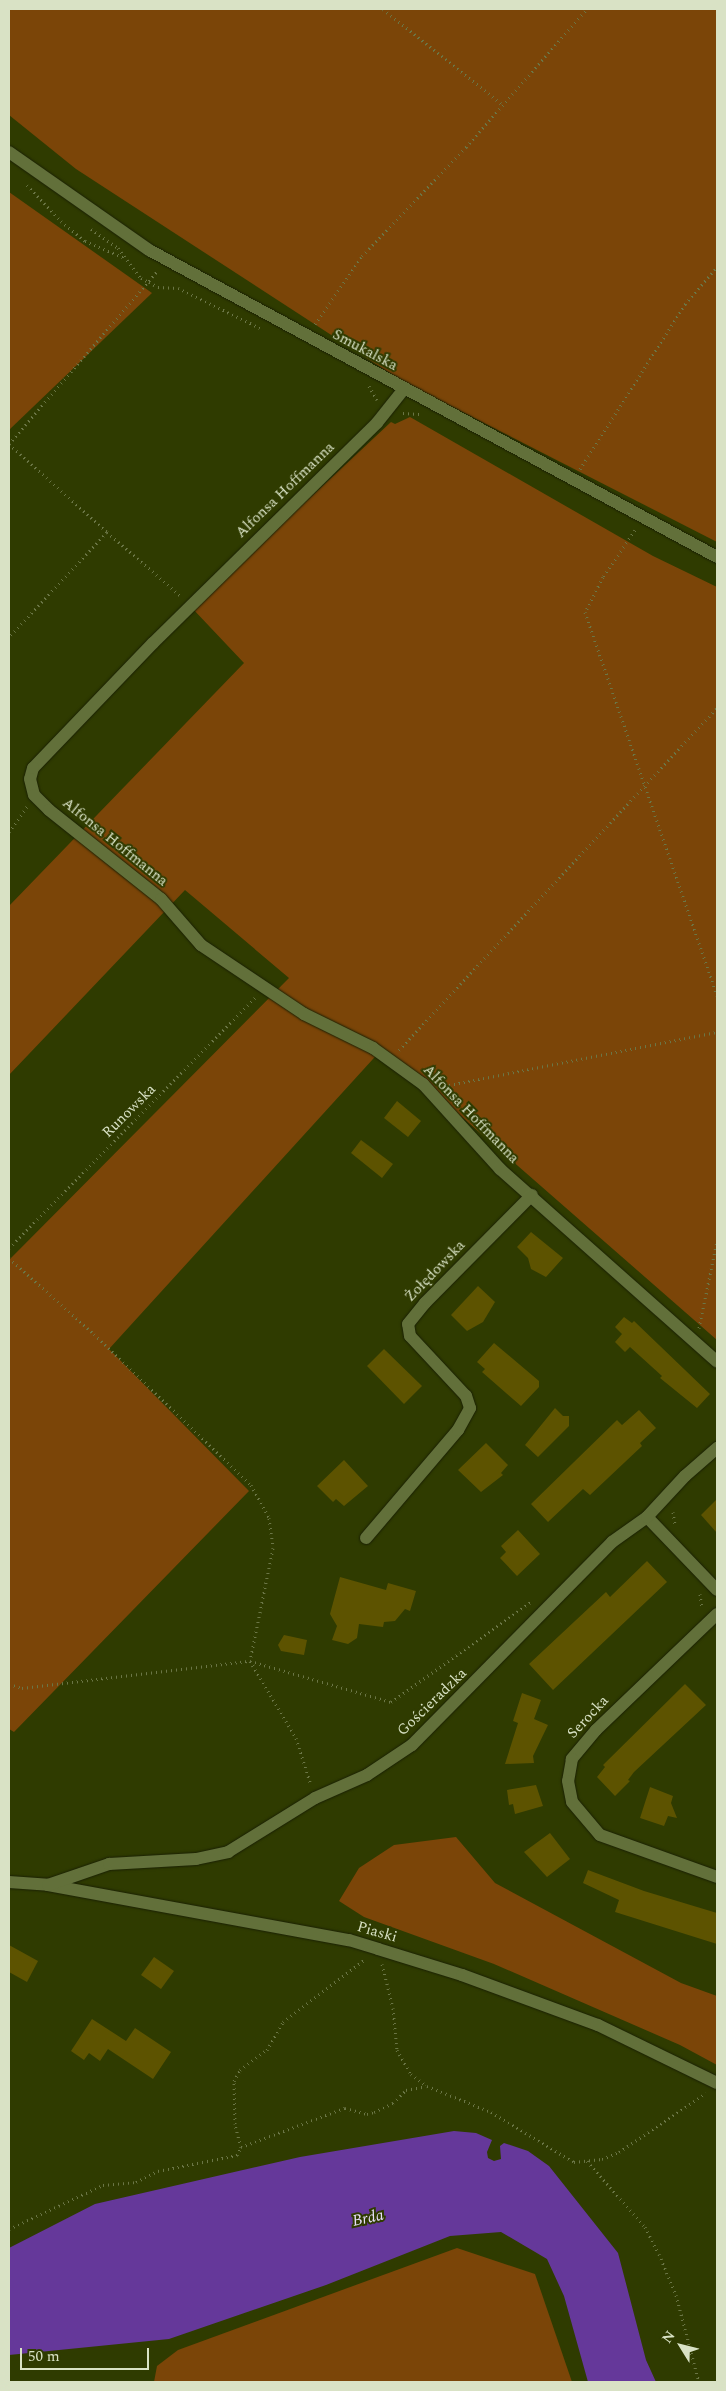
<!DOCTYPE html>
<html>
<head>
<meta charset="utf-8">
<style>
  body { margin:0 }
  #map { position:relative; width:726px; height:2391px; overflow:hidden; background:#2f3b00; font-family:Spectral,serif }
  div>[style] { position:absolute }
  [style*='--x'] { left:calc(var(--x)*1px); top:calc(var(--y)*1px); width:calc(var(--w)*1px); rotate:calc(var(--a)*1deg) }
  .green>* { inset:0; background:#7b4508 }
  .water>* { inset:0; background:#65389a }
  .building>* { inset:0; background:#5d5300 }
  .path>* { height:3px; margin-top:-1.5px; transform-origin:0; background:repeating-linear-gradient(90deg,#6b7646 0 1px,transparent 0 5px) }
  .roads { filter:drop-shadow(0 0 1px #1a2004) drop-shadow(0 0 1px #1a2004) }
  .minor>* { height:12px; margin:-6px; padding:0 6px; transform-origin:6px; border-radius:6px; background:#62703a }
  .tertiary>* { height:12px; margin:-6px; padding:0 6px; transform-origin:6px; border-radius:6px; background:#62703a }
  span { translate:-50% -50%; white-space:nowrap; text-align:center; line-height:1.15; -webkit-text-stroke:4px #2f3b00; paint-order:stroke }
  .street-label { font-size:15px; color:#d9e2c5 }
  .water-label { font-size:16px; color:#e8dffa; font-style:italic }
  .frame { position:absolute; inset:0; border:10px solid #d9e2c5; pointer-events:none }
  .north { position:absolute; left:656px; top:2321px; width:50px; height:50px; -webkit-text-stroke:4px #2f3b00; paint-order:stroke; rotate:306deg; font-size:14px; font-weight:700; line-height:20px; text-align:center; color:#d9e2c5 }
  .north::after { content:''; display:block; margin:auto; width:18px; height:22px; background:#d9e2c5; clip-path:polygon(50% 0,100% 100%,50% 72%,0 100%) }
  .scale { position:absolute; left:20px; top:2348px; width:129px; height:22px; box-sizing:border-box; border:2px solid #d9e2c5; border-top:0; padding-left:6px; font-size:15px; line-height:18px; white-space:nowrap; color:#d9e2c5; -webkit-text-stroke:4px #2f3b00; paint-order:stroke }
</style>
</head>
<body>
<div id="map">
  <div class="green">
    <div style="clip-path:polygon(9px 9px,717px 9px,717px 542px,402px 381px,76px 169px,9px 115px)"></div>
    <div style="clip-path:polygon(9px 192px,152px 293px,9px 430px)"></div>
    <div style="clip-path:polygon(410px 417px,653px 556px,717px 587px,717px 1340px,383px 1048px,109px 1349px,249px 1491px,14px 1732px,9px 1729px,9px 1260px,289px 978px,185px 890px,9px 1075px,9px 906px,244px 663px,192px 608px,391px 422px,395px 424px)"></div>
    <div style="clip-path:polygon(456px 1837px,495px 1883px,681px 1983px,717px 1996px,717px 2065px,680px 2045px,494px 1964px,364px 1917px,339px 1901px,359px 1868px,394px 1845px)"></div>
    <div style="clip-path:polygon(457px 2248px,535px 2274px,572px 2382px,154px 2382px,157px 2366px,178px 2350px)"></div>
  </div>
  <div class="water">
    <div style="clip-path:polygon(454px 2131px,476px 2133px,492px 2140px,487px 2152px,488px 2158px,494px 2161px,501px 2159px,500px 2146px,504px 2143px,528px 2151px,549px 2166px,618px 2253px,646px 2360px,656px 2382px,588px 2382px,564px 2296px,547px 2259px,501px 2232px,450px 2236px,326px 2285px,169px 2339px,9px 2355px,9px 2248px,95px 2204px,300px 2157px)"></div>
  </div>
  <div class="building">
    <div style="clip-path:polygon(397px 1101px,421px 1121px,408px 1137px,384px 1118px)"></div>
    <div style="clip-path:polygon(361px 1140px,393px 1164px,382px 1178px,351px 1153px)"></div>
    <div style="clip-path:polygon(531px 1232px,563px 1258px,546px 1277px,531px 1269px,528px 1258px,517px 1247px)"></div>
    <div style="clip-path:polygon(478px 1286px,495px 1302px,483px 1322px,467px 1331px,451px 1315px)"></div>
    <div style="clip-path:polygon(624px 1317px,632px 1323px,634px 1321px,710px 1394px,697px 1408px,660px 1378px,662px 1376px,630px 1347px,625px 1352px,615px 1342px,622px 1334px,615px 1327px)"></div>
    <div style="clip-path:polygon(494px 1343px,539px 1381px,539px 1387px,521px 1406px,482px 1372px,485px 1369px,477px 1362px)"></div>
    <div style="clip-path:polygon(384px 1349px,422px 1386px,404px 1404px,367px 1366px)"></div>
    <div style="clip-path:polygon(555px 1408px,563px 1416px,569px 1416px,569px 1426px,538px 1457px,525px 1445px)"></div>
    <div style="clip-path:polygon(639px 1410px,656px 1428px,640px 1443px,642px 1446px,590px 1495px,583px 1489px,548px 1522px,531px 1504px,617px 1420px,622px 1425px)"></div>
    <div style="clip-path:polygon(486px 1443px,508px 1465px,501px 1473px,503px 1475px,481px 1492px,458px 1470px)"></div>
    <div style="clip-path:polygon(344px 1460px,368px 1486px,344px 1506px,336px 1499px,333px 1502px,317px 1486px)"></div>
    <div style="clip-path:polygon(717px 1499px,717px 1533px,701px 1515px)"></div>
    <div style="clip-path:polygon(518px 1530px,540px 1554px,517px 1576px,500px 1558px,506px 1552px,501px 1546px)"></div>
    <div style="clip-path:polygon(647px 1561px,667px 1582px,553px 1690px,529px 1664px,606px 1592px,610px 1597px)"></div>
    <div style="clip-path:polygon(340px 1577px,386px 1590px,388px 1583px,416px 1591px,410px 1611px,405px 1609px,395px 1621px,384px 1622px,383px 1627px,359px 1624px,357px 1638px,348px 1644px,332px 1640px,337px 1626px,330px 1614px)"></div>
    <div style="clip-path:polygon(284px 1635px,307px 1640px,304px 1655px,281px 1651px,278px 1645px)"></div>
    <div style="clip-path:polygon(685px 1684px,706px 1705px,634px 1772px,628px 1780px,630px 1781px,615px 1796px,597px 1777px,605px 1767px,603px 1765px)"></div>
    <div style="clip-path:polygon(522px 1693px,541px 1700px,534px 1719px,548px 1725px,533px 1756px,534px 1763px,505px 1764px,518px 1723px,513px 1721px)"></div>
    <div style="clip-path:polygon(536px 1785px,543px 1806px,515px 1814px,513px 1804px,509px 1805px,507px 1790px)"></div>
    <div style="clip-path:polygon(650px 1787px,673px 1796px,671px 1803px,677px 1818px,668px 1816px,664px 1826px,640px 1818px)"></div>
    <div style="clip-path:polygon(550px 1833px,570px 1859px,547px 1877px,524px 1852px)"></div>
    <div style="clip-path:polygon(588px 1870px,644px 1891px,717px 1913px,717px 1944px,615px 1912px,619px 1900px,583px 1883px)"></div>
    <div style="clip-path:polygon(9px 1945px,38px 1961px,27px 1982px,9px 1972px)"></div>
    <div style="clip-path:polygon(154px 1957px,174px 1971px,161px 1989px,141px 1975px)"></div>
    <div style="clip-path:polygon(92px 2019px,126px 2041px,135px 2028px,171px 2052px,153px 2079px,108px 2049px,100px 2061px,89px 2053px,84px 2060px,71px 2051px)"></div>
  </div>
  <div class="path">
    <div style="--x:383;--y:9;--w:154;--a:38.7"></div>
    <div style="--x:27;--y:185;--w:50;--a:46.6"></div>
    <div style="--x:61;--y:221;--w:31;--a:40"></div>
    <div style="--x:85;--y:241;--w:43;--a:23"></div>
    <div style="--x:91;--y:229;--w:33;--a:35"></div>
    <div style="--x:118;--y:248;--w:38;--a:53"></div>
    <div style="--x:141;--y:278;--w:9;--a:27"></div>
    <div style="--x:149;--y:282;--w:10;--a:29"></div>
    <div style="--x:158;--y:287;--w:20;--a:3"></div>
    <div style="--x:178;--y:288;--w:91;--a:26"></div>
    <div style="--x:315;--y:324;--w:83;--a:-55.3"></div>
    <div style="--x:362;--y:256;--w:151;--a:-46.3"></div>
    <div style="--x:466;--y:147;--w:184;--a:-48.8"></div>
    <div style="--x:369;--y:386;--w:16;--a:60"></div>
    <div style="--x:403;--y:413;--w:16;--a:4"></div>
    <div style="--x:9;--y:444;--w:132;--a:41.9"></div>
    <div style="--x:107;--y:532;--w:144;--a:133"></div>
    <div style="--x:9;--y:444;--w:229;--a:-49.4"></div>
    <div style="--x:580;--y:469;--w:196;--a:-57.5"></div>
    <div style="--x:685;--y:304;--w:49;--a:-49.1"></div>
    <div style="--x:635;--y:530;--w:57;--a:124.2"></div>
    <div style="--x:603;--y:577;--w:39;--a:117"></div>
    <div style="--x:585;--y:612;--w:406;--a:71"></div>
    <div style="--x:107;--y:532;--w:99;--a:40.9"></div>
    <div style="--x:9;--y:832;--w:32;--a:-55"></div>
    <div style="--x:399;--y:1050;--w:467;--a:-47.1"></div>
    <div style="--x:444;--y:1086;--w:278;--a:-11.2"></div>
    <div style="--x:9;--y:1248;--w:351;--a:-45.5"></div>
    <div style="--x:9;--y:1258;--w:114;--a:41.8"></div>
    <div style="--x:94;--y:1334;--w:218;--a:43.9"></div>
    <div style="--x:251;--y:1485;--w:38;--a:61"></div>
    <div style="--x:269;--y:1518;--w:30;--a:82"></div>
    <div style="--x:273;--y:1548;--w:115;--a:101.5"></div>
    <div style="--x:250;--y:1661;--w:90;--a:59.1"></div>
    <div style="--x:296;--y:1738;--w:49;--a:72.3"></div>
    <div style="--x:699;--y:1328;--w:89;--a:-78.3"></div>
    <div style="--x:673;--y:1512;--w:12;--a:81"></div>
    <div style="--x:700;--y:1594;--w:14;--a:82"></div>
    <div style="--x:9;--y:1684;--w:14;--a:17"></div>
    <div style="--x:22;--y:1688;--w:230;--a:-6.8"></div>
    <div style="--x:250;--y:1661;--w:147;--a:16.2"></div>
    <div style="--x:391;--y:1702;--w:173;--a:-35.6"></div>
    <div style="--x:382;--y:1964;--w:45;--a:76"></div>
    <div style="--x:393;--y:2008;--w:42;--a:84.6"></div>
    <div style="--x:397;--y:2050;--w:28;--a:60"></div>
    <div style="--x:411;--y:2074;--w:20;--a:37"></div>
    <div style="--x:427;--y:2086;--w:69;--a:22.1"></div>
    <div style="--x:491;--y:2112;--w:97;--a:31.1"></div>
    <div style="--x:574;--y:2162;--w:28;--a:-6"></div>
    <div style="--x:602;--y:2159;--w:18;--a:-22"></div>
    <div style="--x:619;--y:2152;--w:105;--a:-34.1"></div>
    <div style="--x:241;--y:2147;--w:111;--a:-20.6"></div>
    <div style="--x:345;--y:2108;--w:23;--a:15"></div>
    <div style="--x:367;--y:2114;--w:7;--a:-16"></div>
    <div style="--x:374;--y:2112;--w:21;--a:-25"></div>
    <div style="--x:393;--y:2103;--w:18;--a:-45"></div>
    <div style="--x:406;--y:2090;--w:20;--a:-11"></div>
    <div style="--x:587;--y:2161;--w:88;--a:48.7"></div>
    <div style="--x:645;--y:2227;--w:30;--a:63"></div>
    <div style="--x:659;--y:2254;--w:44;--a:67.5"></div>
    <div style="--x:676;--y:2295;--w:90;--a:75.2"></div>
    <div style="--x:9;--y:2229;--w:104;--a:-25.1"></div>
    <div style="--x:103;--y:2185;--w:33;--a:-5"></div>
    <div style="--x:136;--y:2182;--w:25;--a:-27"></div>
    <div style="--x:158;--y:2171;--w:81;--a:-11.4"></div>
    <div style="--x:237;--y:2155;--w:9;--a:-63"></div>
    <div style="--x:241;--y:2147;--w:24;--a:-105"></div>
    <div style="--x:235;--y:2124;--w:43;--a:-91.3"></div>
    <div style="--x:234;--y:2081;--w:13;--a:-61"></div>
    <div style="--x:240;--y:2070;--w:34;--a:-37"></div>
    <div style="--x:267;--y:2050;--w:32;--a:-60"></div>
    <div style="--x:283;--y:2022;--w:102;--a:-37.4"></div>
  </div>
  <div class="roads">
    <div class="minor">
      <div style="--x:404;--y:389;--w:43;--a:128.5"></div>
      <div style="--x:377;--y:423;--w:314;--a:135.5"></div>
      <div style="--x:153;--y:643;--w:173;--a:133.8"></div>
      <div style="--x:33;--y:768;--w:11;--a:105"></div>
      <div style="--x:30;--y:779;--w:16;--a:76"></div>
      <div style="--x:34;--y:795;--w:21;--a:45"></div>
      <div style="--x:49;--y:810;--w:143;--a:38.5"></div>
      <div style="--x:161;--y:899;--w:61;--a:49"></div>
      <div style="--x:201;--y:945;--w:124;--a:33.8"></div>
      <div style="--x:304;--y:1014;--w:77;--a:26.2"></div>
      <div style="--x:373;--y:1048;--w:62;--a:35.8"></div>
      <div style="--x:423;--y:1084;--w:115;--a:47.8"></div>
      <div style="--x:500;--y:1169;--w:290;--a:41.6"></div>
      <div style="--x:647;--y:1517;--w:101;--a:46.2"></div>
      <div style="--x:366;--y:1538;--w:142;--a:-49.6"></div>
      <div style="--x:458;--y:1430;--w:25;--a:-61"></div>
      <div style="--x:470;--y:1408;--w:13;--a:-108"></div>
      <div style="--x:466;--y:1396;--w:82;--a:-133"></div>
      <div style="--x:410;--y:1336;--w:12;--a:-99"></div>
      <div style="--x:408;--y:1324;--w:27;--a:-51"></div>
      <div style="--x:425;--y:1303;--w:152;--a:-45.3"></div>
      <div style="--x:717;--y:1614;--w:168;--a:136.2"></div>
      <div style="--x:596;--y:1730;--w:38;--a:130"></div>
      <div style="--x:572;--y:1759;--w:22;--a:100"></div>
      <div style="--x:568;--y:1781;--w:21;--a:79"></div>
      <div style="--x:572;--y:1802;--w:43;--a:49.7"></div>
      <div style="--x:600;--y:1835;--w:124;--a:19.7"></div>
      <div style="--x:9;--y:1882;--w:39;--a:4"></div>
      <div style="--x:48;--y:1885;--w:306;--a:10.4"></div>
      <div style="--x:349;--y:1940;--w:30;--a:17"></div>
      <div style="--x:378;--y:1949;--w:88;--a:17.2"></div>
      <div style="--x:462;--y:1975;--w:145;--a:20.2"></div>
      <div style="--x:598;--y:2025;--w:132;--a:26"></div>
      <div style="--x:48;--y:1885;--w:65;--a:-19"></div>
      <div style="--x:109;--y:1864;--w:87;--a:-3.3"></div>
      <div style="--x:196;--y:1859;--w:33;--a:-12"></div>
      <div style="--x:228;--y:1852;--w:102;--a:-31.8"></div>
      <div style="--x:315;--y:1798;--w:57;--a:-23.9"></div>
      <div style="--x:367;--y:1775;--w:54;--a:-33.7"></div>
      <div style="--x:412;--y:1745;--w:285;--a:-45.4"></div>
      <div style="--x:612;--y:1542;--w:43;--a:-35.5"></div>
      <div style="--x:647;--y:1517;--w:56;--a:-47.2"></div>
      <div style="--x:685;--y:1476;--w:43;--a:-41.2"></div>
    </div>
    <div class="tertiary">
      <div style="--x:9;--y:152;--w:171;--a:35"></div>
      <div style="--x:149;--y:250;--w:646;--a:28.39"></div>
    </div>
  </div>
  <div class="street-label">
    <span style="left:365px;top:350px;rotate:28deg">Smukalska</span>
    <span style="left:285px;top:490px;rotate:-44deg">Alfonsa Hoffmanna</span>
    <span style="left:115px;top:842px;rotate:39deg">Alfonsa Hoffmanna</span>
    <span style="left:129px;top:1111px;rotate:-45deg">Runowska</span>
    <span style="left:471px;top:1114px;rotate:46deg">Alfonsa Hoffmanna</span>
    <span style="left:435px;top:1271px;rotate:-46deg">Żołędowska</span>
    <span style="left:432px;top:1702px;rotate:-44deg">Gościeradzka</span>
    <span style="left:588px;top:1717px;rotate:-47deg">Serocka</span>
    <span style="left:377px;top:1932px;rotate:16deg">Piaski</span>
  </div>
  <div class="water-label">
    <span style="left:368px;top:2218px;rotate:-12deg">Brda</span>
  </div>
  <div class="frame"></div>
  <div class="north">N</div>
  <div class="scale">50 m</div>
</div>
</body>
</html>
